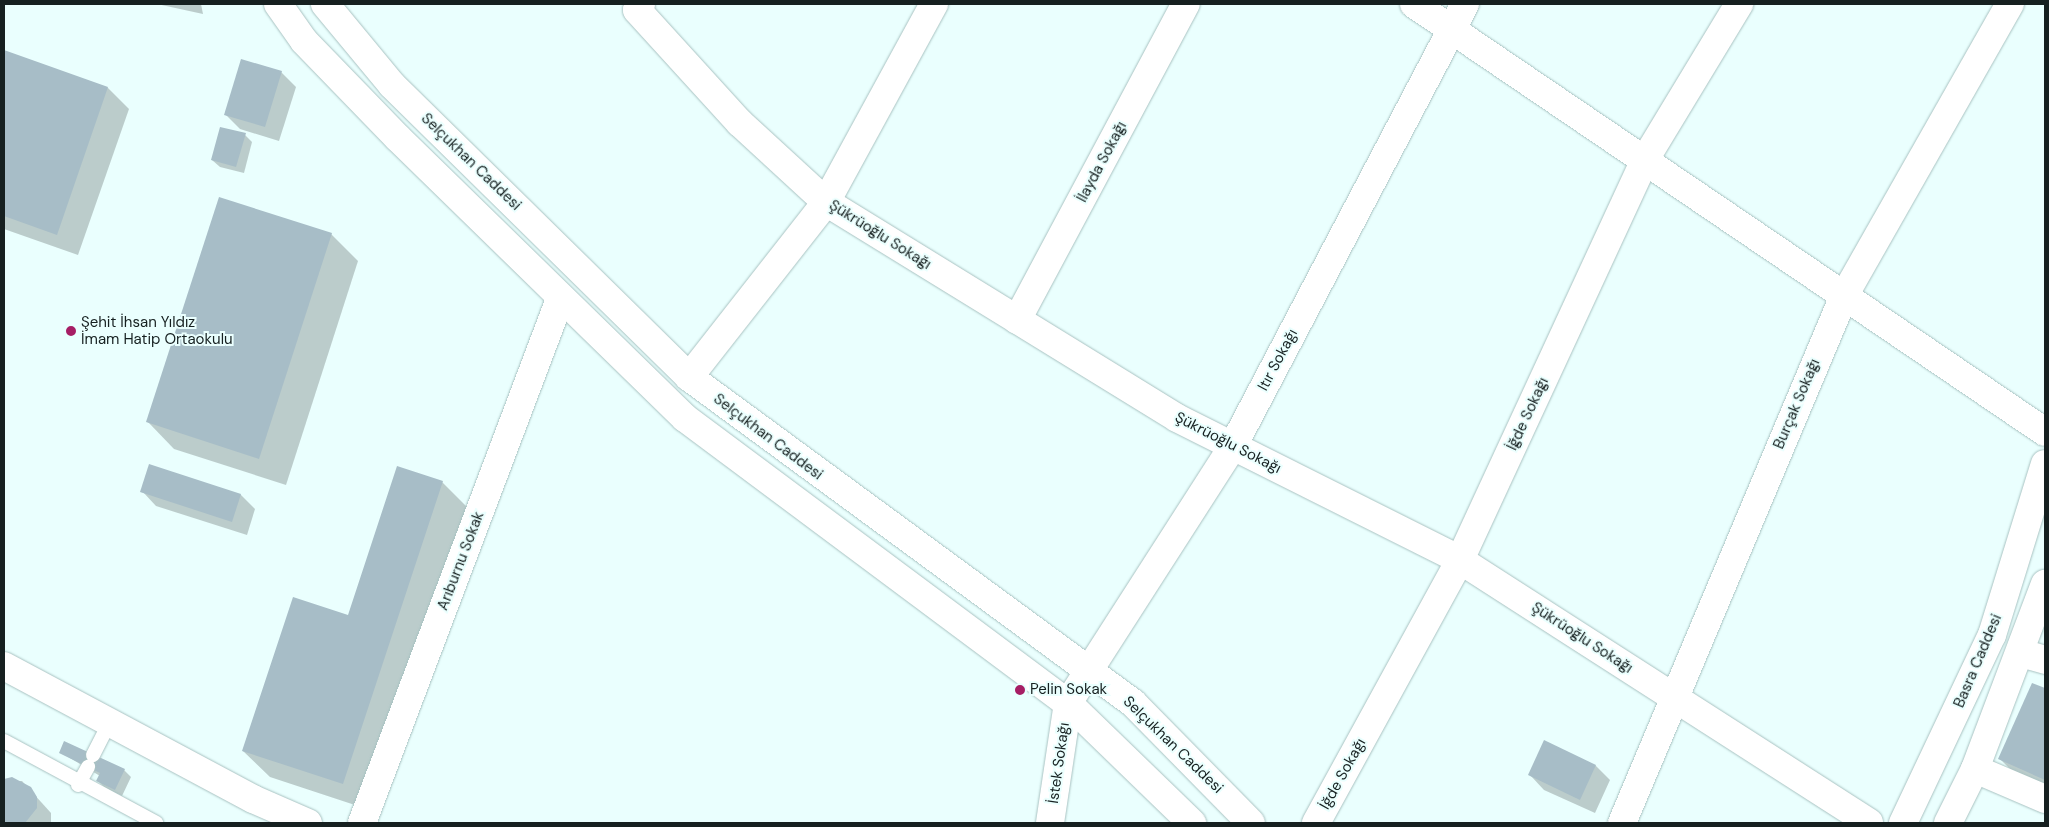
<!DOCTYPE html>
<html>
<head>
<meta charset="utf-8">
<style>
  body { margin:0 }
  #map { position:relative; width:2049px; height:827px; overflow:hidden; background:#eafffe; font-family:"DM Sans",sans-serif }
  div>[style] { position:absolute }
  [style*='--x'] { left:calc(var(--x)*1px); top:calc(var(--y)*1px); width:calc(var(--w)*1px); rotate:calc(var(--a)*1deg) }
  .shadow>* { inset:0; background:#0003 }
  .building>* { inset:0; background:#a7bdc7 }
  .roads { filter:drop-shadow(0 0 1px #a8c2c1) drop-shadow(0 0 1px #a8c2c1) }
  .service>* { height:14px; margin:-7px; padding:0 7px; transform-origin:7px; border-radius:7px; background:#fff }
  .minor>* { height:28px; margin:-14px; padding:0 14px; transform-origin:14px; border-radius:14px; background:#fff }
  .tertiary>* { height:28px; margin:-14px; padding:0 14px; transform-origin:14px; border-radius:14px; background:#fff }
  .secondary>* { height:28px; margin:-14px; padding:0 14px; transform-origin:14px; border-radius:14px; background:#fff }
  .dots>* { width:14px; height:14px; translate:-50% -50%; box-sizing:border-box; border:2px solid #eafffe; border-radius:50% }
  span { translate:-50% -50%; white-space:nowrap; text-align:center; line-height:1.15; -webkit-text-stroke:4px #eafffe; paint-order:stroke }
  .street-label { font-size:15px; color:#162020 }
  .poi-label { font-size:15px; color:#162020 }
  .left { translate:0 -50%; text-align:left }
  .frame { position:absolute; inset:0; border:5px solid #162020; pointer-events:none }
</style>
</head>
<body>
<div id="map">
  <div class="shadow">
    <div style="clip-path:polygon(157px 4px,201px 4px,203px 14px)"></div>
    <div style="clip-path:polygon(4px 52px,108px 88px,129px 109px,78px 255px,4px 229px)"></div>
    <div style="clip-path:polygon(281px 72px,296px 87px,279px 141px,240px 129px,226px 115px)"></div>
    <div style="clip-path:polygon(245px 135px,252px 142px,244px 173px,220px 167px,212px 160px)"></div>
    <div style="clip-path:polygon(331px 234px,358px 261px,286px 485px,174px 449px,148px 422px)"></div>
    <div style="clip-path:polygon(442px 482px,469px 509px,370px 810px,270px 777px,243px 751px,349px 617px)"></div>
    <div style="clip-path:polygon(142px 491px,241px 495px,255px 509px,247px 535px,156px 506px)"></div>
    <div style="clip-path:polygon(2033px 684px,2045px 690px,2045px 791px,2021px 780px,2000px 759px)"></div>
    <div style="clip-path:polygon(1545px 742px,1596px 766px,1610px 780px,1595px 813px,1544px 790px,1530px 775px)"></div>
    <div style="clip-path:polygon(60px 752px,124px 770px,131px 777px,122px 796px,105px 788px,98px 781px,100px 776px)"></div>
    <div style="clip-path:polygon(4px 781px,22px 781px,51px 813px,51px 823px,4px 823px)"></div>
  </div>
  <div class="building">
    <div style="clip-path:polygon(4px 50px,108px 87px,57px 235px,4px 216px)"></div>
    <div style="clip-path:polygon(241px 59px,282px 71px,265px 127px,224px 115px)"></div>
    <div style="clip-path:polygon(220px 127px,246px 133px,236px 167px,211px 160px)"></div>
    <div style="clip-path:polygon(219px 197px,332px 233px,259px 459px,146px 422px)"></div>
    <div style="clip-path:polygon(149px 464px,241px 494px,232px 522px,140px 492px)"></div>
    <div style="clip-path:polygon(397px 466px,443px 481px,343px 784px,242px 751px,293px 597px,348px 615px)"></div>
    <div style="clip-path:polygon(2032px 683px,2045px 688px,2045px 780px,1998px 759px)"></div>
    <div style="clip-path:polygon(1544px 740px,1596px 765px,1580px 800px,1528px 775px)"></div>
    <div style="clip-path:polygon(64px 741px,125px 769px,115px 790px,96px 781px,100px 773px,59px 753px)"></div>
    <div style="clip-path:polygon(12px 777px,31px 787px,37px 797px,37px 808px,25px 823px,4px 823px,4px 779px)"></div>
  </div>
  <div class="roads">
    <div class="service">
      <div style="--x:4;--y:741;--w:173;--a:28.3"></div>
      <div style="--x:93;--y:755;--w:35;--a:-63"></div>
      <div style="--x:78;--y:785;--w:21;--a:-61"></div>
    </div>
    <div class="minor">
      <div style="--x:641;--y:4;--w:7;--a:124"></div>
      <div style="--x:637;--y:10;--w:153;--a:47.7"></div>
      <div style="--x:740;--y:123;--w:117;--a:42.6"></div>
      <div style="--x:826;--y:202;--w:412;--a:31.6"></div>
      <div style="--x:1177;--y:418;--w:317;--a:26.6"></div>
      <div style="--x:1460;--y:560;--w:486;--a:32.7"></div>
      <div style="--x:1414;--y:4;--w:762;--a:34.15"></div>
      <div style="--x:1017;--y:320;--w:358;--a:-61.9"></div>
      <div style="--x:689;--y:377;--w:222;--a:-51.9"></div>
      <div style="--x:826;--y:202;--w:226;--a:-61.4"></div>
      <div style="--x:2021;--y:653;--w:25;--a:16"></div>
      <div style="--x:4;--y:666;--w:282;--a:28.1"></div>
      <div style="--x:253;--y:799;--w:60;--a:23.6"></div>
      <div style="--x:1975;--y:769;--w:76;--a:23.2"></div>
      <div style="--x:362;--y:823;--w:560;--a:-69.3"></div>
      <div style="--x:1050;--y:823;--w:121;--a:-81.5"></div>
      <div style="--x:1068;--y:703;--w:305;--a:-57.3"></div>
      <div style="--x:1233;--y:446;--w:499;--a:-62.3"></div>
      <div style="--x:1316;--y:823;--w:300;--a:-61.3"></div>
      <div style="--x:1460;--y:560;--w:439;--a:-65.2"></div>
      <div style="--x:1644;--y:161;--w:184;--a:-58.8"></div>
      <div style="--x:1622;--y:823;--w:572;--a:-67.16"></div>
      <div style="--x:1844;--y:296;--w:336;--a:-60.4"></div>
    </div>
    <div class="tertiary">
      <div style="--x:278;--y:4;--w:45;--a:54.9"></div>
      <div style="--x:304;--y:41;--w:135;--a:45.9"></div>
      <div style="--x:398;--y:138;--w:401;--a:44.3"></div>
      <div style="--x:685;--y:418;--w:477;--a:36.7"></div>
      <div style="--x:1068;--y:703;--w:173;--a:44.1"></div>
      <div style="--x:325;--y:4;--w:105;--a:50.4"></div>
      <div style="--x:392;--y:85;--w:417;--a:44.5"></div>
      <div style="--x:689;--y:377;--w:551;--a:36.29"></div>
      <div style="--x:1133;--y:703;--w:168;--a:45.5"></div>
    </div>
    <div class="secondary">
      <div style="--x:1903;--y:823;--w:208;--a:-64.7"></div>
      <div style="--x:1992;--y:635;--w:179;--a:-72.8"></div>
      <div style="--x:1948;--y:823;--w:60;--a:-63.4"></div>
      <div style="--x:1975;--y:769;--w:198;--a:-69.3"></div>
    </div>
  </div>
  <div class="dots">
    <div style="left:71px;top:331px;background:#a61e65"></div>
    <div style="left:1020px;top:690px;background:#a61e65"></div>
  </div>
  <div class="street-label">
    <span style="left:471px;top:162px;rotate:44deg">Selçukhan Caddesi</span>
    <span style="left:1102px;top:162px;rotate:-62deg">İlayda Sokağı</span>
    <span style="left:880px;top:235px;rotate:32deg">Şükrüoğlu Sokağı</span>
    <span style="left:1278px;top:360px;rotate:-62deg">Itır Sokağı</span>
    <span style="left:1797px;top:404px;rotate:-67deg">Burçak Sokağı</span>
    <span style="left:1528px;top:414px;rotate:-65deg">İğde Sokağı</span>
    <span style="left:768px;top:437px;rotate:37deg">Selçukhan Caddesi</span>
    <span style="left:1228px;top:443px;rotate:27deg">Şükrüoğlu Sokağı</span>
    <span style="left:461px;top:561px;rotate:-69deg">Arıburnu Sokak</span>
    <span style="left:1582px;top:638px;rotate:33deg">Şükrüoğlu Sokağı</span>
    <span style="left:1978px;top:661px;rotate:-67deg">Basra Caddesi</span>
    <span style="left:1173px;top:745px;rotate:44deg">Selçukhan Caddesi</span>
    <span style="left:1059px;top:763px;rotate:-82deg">İstek Sokağı</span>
    <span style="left:1343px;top:774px;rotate:-61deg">İğde Sokağı</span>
  </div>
  <div class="poi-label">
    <span class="left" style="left:81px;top:331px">Şehit İhsan Yıldız<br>İmam Hatip Ortaokulu</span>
    <span class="left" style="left:1030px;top:690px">Pelin Sokak</span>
  </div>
  <div class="frame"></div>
</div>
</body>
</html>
